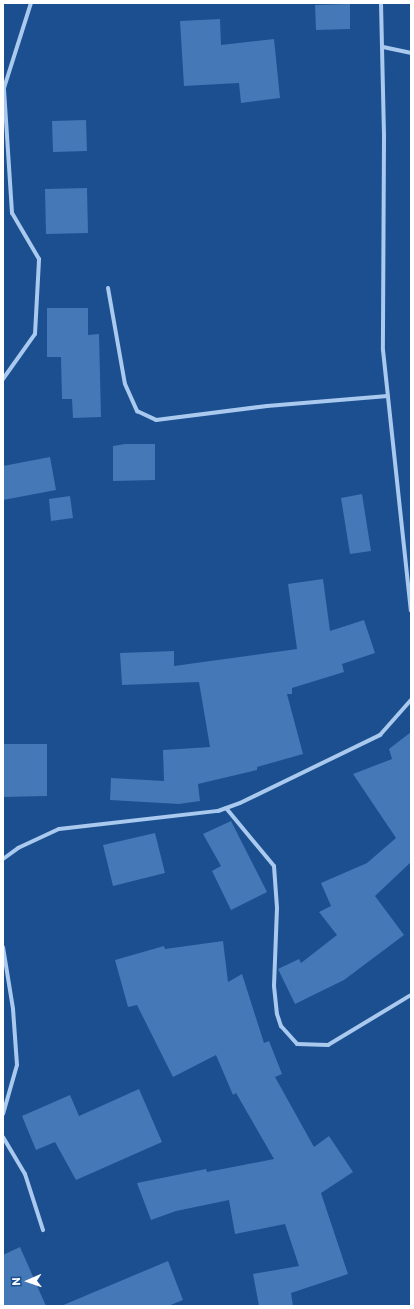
<!DOCTYPE html>
<html>
<head>
<meta charset="utf-8">
<style>
  body { margin:0 }
  #map { position:relative; width:414px; height:1309px; overflow:hidden; background:#1b4f8f; font-family:Commissioner,sans-serif }
  div>[style] { position:absolute }
  [style*='--x'] { left:calc(var(--x)*1px); top:calc(var(--y)*1px); width:calc(var(--w)*1px); rotate:calc(var(--a)*1deg) }
  .building>* { inset:0; background:#4478b7 }
  .street>* { height:4px; margin:-2px; padding:0 2px; transform-origin:2px; border-radius:2px; background:#a9c9ee }
  span { translate:-50% -50%; white-space:nowrap; text-align:center; line-height:1.15; -webkit-text-stroke:3px #1b4f8f; paint-order:stroke }
  .frame { position:absolute; inset:0; border:4px solid #fff; pointer-events:none }
  .north { position:absolute; left:8px; top:1261px; width:40px; height:40px; -webkit-text-stroke:3px #1b4f8f; paint-order:stroke; rotate:268deg; font-size:11px; font-weight:700; line-height:16px; text-align:center; color:#fff }
  .north::after { content:''; display:block; margin:auto; width:14px; height:18px; background:#fff; clip-path:polygon(50% 0,100% 100%,50% 72%,0 100%) }
</style>
</head>
<body>
<div id="map">
  <div class="building">
    <div style="clip-path:polygon(350px 4px,350px 29px,316px 30px,315px 5px)"></div>
    <div style="clip-path:polygon(220px 19px,221px 45px,274px 39px,280px 98px,241px 103px,239px 83px,184px 86px,180px 21px)"></div>
    <div style="clip-path:polygon(86px 120px,87px 151px,53px 152px,52px 121px)"></div>
    <div style="clip-path:polygon(87px 188px,88px 233px,46px 234px,45px 189px)"></div>
    <div style="clip-path:polygon(47px 308px,88px 308px,88px 335px,99px 334px,101px 417px,73px 418px,72px 399px,62px 399px,61px 357px,47px 357px)"></div>
    <div style="clip-path:polygon(125px 444px,155px 444px,155px 480px,113px 481px,113px 446px)"></div>
    <div style="clip-path:polygon(50px 457px,56px 490px,3px 500px,3px 466px)"></div>
    <div style="clip-path:polygon(362px 494px,371px 551px,350px 554px,341px 498px)"></div>
    <div style="clip-path:polygon(70px 496px,73px 518px,51px 521px,49px 499px)"></div>
    <div style="clip-path:polygon(323px 579px,330px 631px,364px 620px,375px 653px,342px 664px,344px 672px,292px 688px,292px 694px,287px 694px,303px 754px,257px 767px,257px 770px,198px 784px,200px 801px,179px 804px,110px 800px,111px 778px,164px 781px,163px 750px,210px 747px,199px 682px,122px 685px,120px 653px,174px 651px,174px 666px,297px 649px,288px 584px)"></div>
    <div style="clip-path:polygon(411px 732px,411px 862px,375px 896px,404px 935px,344px 980px,295px 1004px,278px 969px,299px 959px,301px 963px,337px 935px,319px 912px,331px 906px,321px 883px,367px 863px,396px 838px,353px 774px,392px 759px,389px 749px)"></div>
    <div style="clip-path:polygon(3px 744px,47px 744px,47px 796px,3px 797px)"></div>
    <div style="clip-path:polygon(231px 821px,267px 892px,231px 910px,212px 871px,221px 866px,203px 834px)"></div>
    <div style="clip-path:polygon(155px 833px,165px 873px,113px 886px,103px 845px)"></div>
    <div style="clip-path:polygon(223px 941px,228px 982px,242px 974px,264px 1043px,269px 1041px,282px 1074px,275px 1077px,314px 1147px,329px 1136px,353px 1172px,321px 1193px,348px 1274px,291px 1293px,293px 1306px,259px 1306px,253px 1274px,299px 1266px,285px 1224px,235px 1234px,229px 1200px,176px 1211px,151px 1220px,137px 1183px,206px 1169px,207px 1172px,274px 1159px,236px 1093px,233px 1095px,216px 1055px,173px 1077px,137px 1005px,128px 1007px,115px 960px,164px 946px,165px 949px)"></div>
    <div style="clip-path:polygon(139px 1089px,162px 1142px,76px 1180px,55px 1142px,36px 1150px,22px 1116px,70px 1095px,79px 1116px)"></div>
    <div style="clip-path:polygon(20px 1247px,46px 1306px,3px 1306px,3px 1255px)"></div>
    <div style="clip-path:polygon(168px 1261px,183px 1300px,168px 1306px,61px 1306px)"></div>
  </div>
  <div class="street">
    <div style="--x:381;--y:3;--w:134;--a:88.7"></div>
    <div style="--x:384;--y:137;--w:213;--a:90.3"></div>
    <div style="--x:383;--y:350;--w:262;--a:83.9"></div>
    <div style="--x:383;--y:47;--w:29;--a:12"></div>
    <div style="--x:108;--y:288;--w:97;--a:80"></div>
    <div style="--x:125;--y:384;--w:30;--a:66"></div>
    <div style="--x:137;--y:411;--w:21;--a:25"></div>
    <div style="--x:156;--y:420;--w:112;--a:-7.2"></div>
    <div style="--x:267;--y:406;--w:121;--a:-4.7"></div>
    <div style="--x:3;--y:379;--w:55;--a:-54.6"></div>
    <div style="--x:35;--y:334;--w:75;--a:-86.9"></div>
    <div style="--x:39;--y:259;--w:53;--a:-120.4"></div>
    <div style="--x:12;--y:213;--w:125;--a:-93.7"></div>
    <div style="--x:4;--y:88;--w:89;--a:-72.4"></div>
    <div style="--x:226;--y:808;--w:75;--a:50.4"></div>
    <div style="--x:274;--y:866;--w:42;--a:85.9"></div>
    <div style="--x:277;--y:908;--w:78;--a:92.2"></div>
    <div style="--x:274;--y:986;--w:28;--a:84"></div>
    <div style="--x:277;--y:1014;--w:13;--a:72"></div>
    <div style="--x:281;--y:1026;--w:24;--a:48"></div>
    <div style="--x:297;--y:1044;--w:31;--a:2"></div>
    <div style="--x:328;--y:1045;--w:97;--a:-31.1"></div>
    <div style="--x:3;--y:859;--w:19;--a:-36"></div>
    <div style="--x:18;--y:848;--w:45;--a:-24.9"></div>
    <div style="--x:59;--y:829;--w:160;--a:-6.5"></div>
    <div style="--x:218;--y:811;--w:23;--a:-20"></div>
    <div style="--x:240;--y:803;--w:156;--a:-25.9"></div>
    <div style="--x:380;--y:735;--w:47;--a:-48.5"></div>
    <div style="--x:3;--y:947;--w:63;--a:80.8"></div>
    <div style="--x:13;--y:1009;--w:56;--a:85.9"></div>
    <div style="--x:17;--y:1065;--w:51;--a:105.9"></div>
    <div style="--x:3;--y:1137;--w:43;--a:59.3"></div>
    <div style="--x:25;--y:1174;--w:59;--a:72.2"></div>
  </div>
  <div class="frame"></div>
  <div class="north">N</div>
</div>
</body>
</html>
